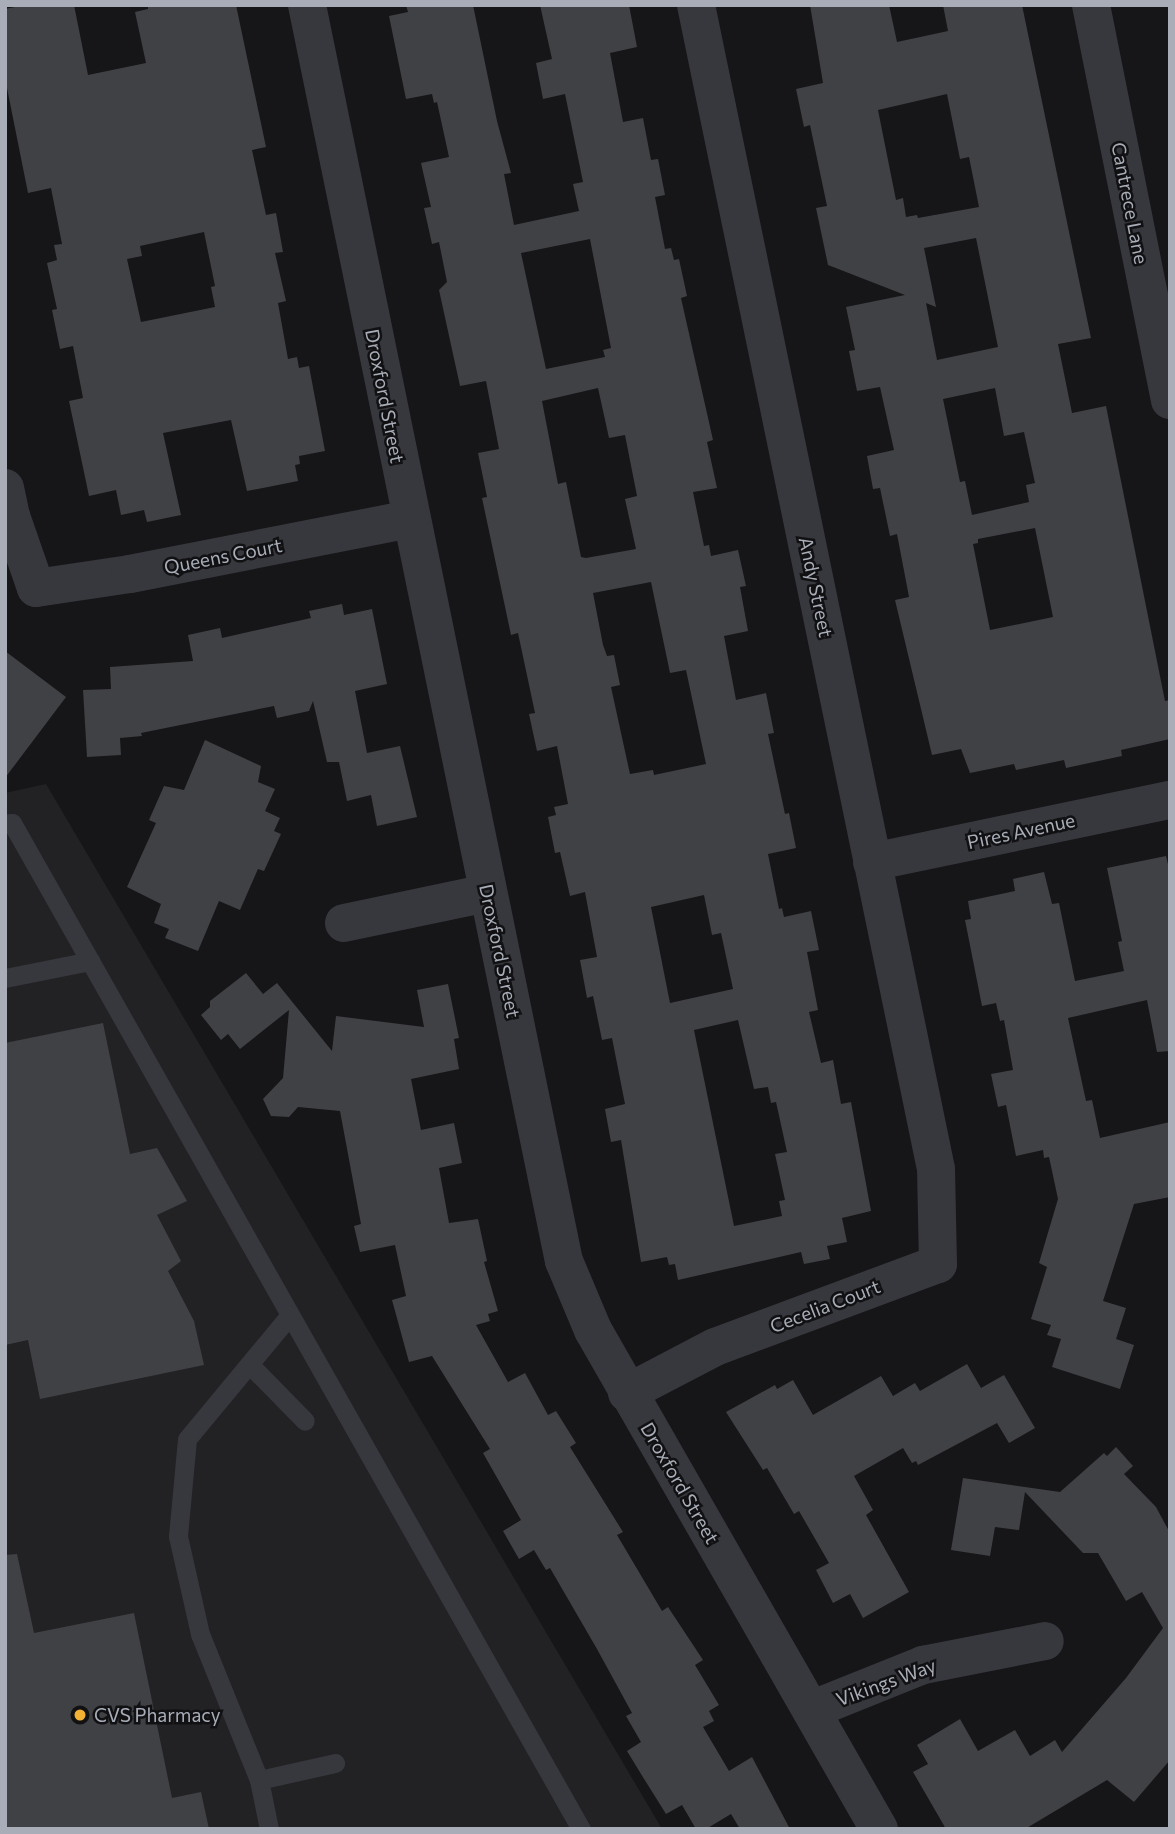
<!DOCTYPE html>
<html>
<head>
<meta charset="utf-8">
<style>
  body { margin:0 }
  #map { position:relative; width:1175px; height:1834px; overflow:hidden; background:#161618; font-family:Commissioner,sans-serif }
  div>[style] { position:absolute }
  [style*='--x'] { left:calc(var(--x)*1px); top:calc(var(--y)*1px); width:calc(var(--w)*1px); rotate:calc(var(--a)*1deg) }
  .built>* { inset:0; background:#222225 }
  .building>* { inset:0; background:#404145 }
  .service>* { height:19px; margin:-9.5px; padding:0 9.5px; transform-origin:9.5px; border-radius:9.5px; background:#37383d }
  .minor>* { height:38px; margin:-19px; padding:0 19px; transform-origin:19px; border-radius:19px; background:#37383d }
  .dots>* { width:19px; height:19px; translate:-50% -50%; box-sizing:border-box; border:4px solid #111113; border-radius:50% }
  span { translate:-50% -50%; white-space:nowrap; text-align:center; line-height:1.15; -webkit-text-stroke:5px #111113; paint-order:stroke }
  .street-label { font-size:19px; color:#a8adb8 }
  .poi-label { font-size:19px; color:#a8adb8 }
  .left { translate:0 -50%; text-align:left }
  .frame { position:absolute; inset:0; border:7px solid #a8adb8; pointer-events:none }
</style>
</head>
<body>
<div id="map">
  <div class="built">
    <div style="clip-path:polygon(46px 784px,662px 1829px,5px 1829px,5px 793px)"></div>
  </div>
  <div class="building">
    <div style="clip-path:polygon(evenodd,25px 5px,74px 5px,88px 75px,146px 63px,135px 12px,148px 9px,148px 5px,236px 5px,266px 147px,252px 150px,266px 215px,276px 213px,283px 252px,275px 253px,286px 301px,278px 303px,288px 359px,297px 357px,299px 368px,309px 366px,325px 451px,299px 456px,300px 464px,295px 465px,298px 481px,247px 491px,231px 420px,163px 433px,181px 515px,147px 522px,144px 510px,121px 515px,116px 490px,89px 496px,69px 401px,83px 398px,73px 346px,60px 349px,52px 310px,57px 309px,47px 263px,57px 260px,54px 245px,62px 244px,51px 188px,28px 193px,5px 78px,5px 9px,25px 5px,204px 232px,215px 286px,211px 287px,215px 307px,141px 322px,127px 259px,142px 256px,140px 246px,204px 232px)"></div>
    <div style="clip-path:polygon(evenodd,406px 5px,473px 5px,497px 121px,511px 173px,504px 174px,514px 225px,579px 211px,573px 184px,583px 182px,565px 94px,543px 99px,536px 63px,552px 59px,540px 5px,629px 5px,637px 47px,610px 53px,623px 122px,643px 118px,651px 160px,658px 159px,665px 195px,655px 197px,665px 249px,671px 248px,674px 260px,679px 259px,687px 296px,681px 298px,713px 440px,707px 442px,717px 488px,693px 492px,704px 546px,709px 545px,711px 556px,738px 550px,746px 586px,740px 587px,748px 631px,724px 636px,736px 700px,766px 693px,774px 733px,768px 734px,785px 814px,789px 813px,796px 848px,768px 854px,779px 909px,782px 908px,784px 917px,811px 911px,819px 950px,807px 952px,818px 1010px,809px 1012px,821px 1063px,833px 1060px,841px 1104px,851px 1102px,871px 1211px,842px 1218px,847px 1242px,827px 1246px,830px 1259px,804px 1264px,801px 1252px,678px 1280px,675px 1264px,669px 1265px,667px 1257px,641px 1262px,621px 1140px,611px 1142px,605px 1109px,625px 1104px,612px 1038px,602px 1040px,593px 996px,587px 998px,580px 960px,597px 957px,585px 892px,570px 896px,560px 852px,555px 853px,548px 817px,556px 815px,554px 807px,568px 804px,557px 746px,537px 751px,529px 714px,535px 713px,518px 633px,511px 635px,482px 498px,487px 497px,478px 453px,499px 449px,486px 381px,460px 386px,439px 290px,447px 282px,439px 242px,432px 244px,424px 208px,431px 207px,421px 163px,449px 157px,437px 102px,434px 103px,432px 94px,406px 99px,389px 16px,408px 12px,406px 5px,590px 239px,611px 348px,603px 350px,605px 357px,546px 369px,521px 253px,590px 239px,406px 5px,598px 388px,609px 438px,625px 435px,637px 496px,625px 499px,636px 549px,586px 558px,581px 557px,566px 482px,558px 484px,542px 401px,598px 388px,406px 5px,651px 582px,670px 673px,686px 670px,706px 764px,654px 775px,653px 770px,630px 774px,611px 687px,620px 685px,614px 655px,607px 656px,603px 645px,593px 593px,651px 582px,406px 5px,704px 895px,712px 935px,721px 933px,733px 989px,670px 1003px,651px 907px,704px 895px,406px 5px,738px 1020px,754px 1089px,768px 1087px,771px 1103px,776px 1102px,787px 1152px,775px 1154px,785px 1200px,779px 1201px,782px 1216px,734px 1226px,694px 1030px,738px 1020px)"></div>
    <div style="clip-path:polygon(evenodd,810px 5px,889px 5px,897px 42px,948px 31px,943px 5px,1022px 5px,1091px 338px,1058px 344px,1072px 413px,1106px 406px,1165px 701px,1170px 700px,1170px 739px,1121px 750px,1122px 756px,1066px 768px,1064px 760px,1016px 770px,1014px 764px,970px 773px,961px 749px,932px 755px,895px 600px,909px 597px,897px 534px,890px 536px,880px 488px,873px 489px,867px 456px,894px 450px,880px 387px,857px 391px,849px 351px,855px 350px,846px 307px,905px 295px,828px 265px,816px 208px,827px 206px,810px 125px,804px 127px,796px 89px,823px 83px,810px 5px,947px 94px,960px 159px,969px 157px,979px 207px,918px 218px,917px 215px,906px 217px,903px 198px,896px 200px,878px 110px,947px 94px,810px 5px,976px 238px,998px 347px,937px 360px,926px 303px,936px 307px,924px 248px,976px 238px,810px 5px,995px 388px,1004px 436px,1024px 432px,1035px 483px,1026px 485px,1029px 502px,972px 515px,965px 481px,960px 482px,943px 399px,995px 388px,810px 5px,1035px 528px,1053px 617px,990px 630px,973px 544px,978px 543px,978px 539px,1035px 528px)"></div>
    <div style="clip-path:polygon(342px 604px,344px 615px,372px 609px,387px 684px,355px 691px,367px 753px,400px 746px,417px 817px,377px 826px,371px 795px,347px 801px,339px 762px,327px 762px,313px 701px,309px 711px,277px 718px,274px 706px,141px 733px,142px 736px,120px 738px,121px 755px,87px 757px,83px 690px,111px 689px,110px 667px,193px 661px,188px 635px,220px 628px,222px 638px,311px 618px,309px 611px)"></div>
    <div style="clip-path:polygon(5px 651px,66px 697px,5px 778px)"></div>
    <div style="clip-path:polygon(205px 740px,261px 766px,258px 782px,275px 789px,265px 811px,280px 818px,274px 831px,281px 834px,264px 871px,258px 869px,240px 910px,219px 901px,198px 951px,165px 938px,169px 929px,154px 923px,161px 904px,127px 887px,156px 823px,149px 820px,164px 786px,184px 790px)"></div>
    <div style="clip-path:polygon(1166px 856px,1170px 873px,1170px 1051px,1157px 1052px,1147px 1000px,1068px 1018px,1086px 1101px,1092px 1100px,1100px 1138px,1170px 1122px,1170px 1197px,1134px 1204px,1103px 1301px,1126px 1308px,1116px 1339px,1134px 1345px,1120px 1389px,1052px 1367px,1061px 1339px,1047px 1335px,1051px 1325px,1031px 1319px,1047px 1267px,1039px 1263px,1058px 1199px,1049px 1157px,1044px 1158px,1043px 1150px,1016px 1156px,1006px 1105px,998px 1107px,991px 1074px,1013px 1070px,1004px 1020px,1000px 1021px,996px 1003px,982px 1006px,965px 920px,971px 919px,968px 901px,1015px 891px,1013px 879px,1044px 872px,1052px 904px,1059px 903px,1075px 981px,1124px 971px,1118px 942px,1122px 941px,1107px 868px)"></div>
    <div style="clip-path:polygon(246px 973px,263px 994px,277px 983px,332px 1051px,336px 1016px,424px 1027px,417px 990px,448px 984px,459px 1038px,454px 1039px,459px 1069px,411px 1079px,421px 1130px,454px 1123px,462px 1163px,439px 1168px,449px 1223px,478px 1219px,487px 1261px,484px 1262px,498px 1311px,488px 1314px,490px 1321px,476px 1325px,508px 1382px,525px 1373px,548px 1415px,556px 1411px,576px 1443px,570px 1447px,623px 1532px,617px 1535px,662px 1611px,668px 1607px,703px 1660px,695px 1665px,719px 1705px,709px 1711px,714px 1721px,703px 1727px,729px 1771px,752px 1757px,790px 1829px,740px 1829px,731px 1814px,706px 1829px,696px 1829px,682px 1805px,666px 1814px,641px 1774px,627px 1751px,641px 1742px,626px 1716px,632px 1713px,597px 1649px,550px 1568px,546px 1570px,534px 1550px,519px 1559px,503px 1531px,521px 1520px,483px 1453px,490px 1449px,432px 1356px,409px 1362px,392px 1300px,406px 1296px,395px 1245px,360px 1252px,354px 1226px,361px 1224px,340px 1111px,298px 1107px,289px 1117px,271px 1116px,263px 1099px,283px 1078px,289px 1010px,240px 1049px,228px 1034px,221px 1040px,201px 1015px,210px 1007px,210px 1001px)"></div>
    <div style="clip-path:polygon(103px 1023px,130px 1154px,157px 1148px,187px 1201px,157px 1215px,181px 1261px,168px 1271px,194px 1321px,204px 1365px,40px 1399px,28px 1340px,5px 1345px,5px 1043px)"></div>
    <div style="clip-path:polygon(967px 1364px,981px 1388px,1004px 1375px,1035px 1428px,1009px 1443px,997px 1423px,918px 1465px,916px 1461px,912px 1463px,903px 1448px,854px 1476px,873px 1510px,866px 1515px,909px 1592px,863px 1618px,850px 1594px,833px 1603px,816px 1570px,829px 1563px,799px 1511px,794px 1514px,767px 1468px,763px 1470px,726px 1412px,775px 1385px,777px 1389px,793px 1380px,813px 1415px,881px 1376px,893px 1396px,915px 1383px,920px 1391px)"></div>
    <div style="clip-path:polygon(1116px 1447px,1133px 1466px,1124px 1474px,1156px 1507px,1170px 1533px,1170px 1760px,1134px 1802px,1107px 1780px,1025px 1829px,946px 1829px,913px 1772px,928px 1764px,917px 1745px,960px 1719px,978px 1751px,1015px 1730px,1030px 1756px,1055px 1740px,1062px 1752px,1126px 1678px,1163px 1628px,1142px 1592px,1126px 1601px,1098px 1553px,1083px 1553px,1025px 1492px,1019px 1530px,995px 1527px,990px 1556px,951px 1550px,963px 1478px,1060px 1492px,1104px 1453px,1107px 1456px)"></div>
    <div style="clip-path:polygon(17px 1554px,34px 1633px,134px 1613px,172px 1798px,201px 1792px,209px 1829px,5px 1829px,5px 1555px)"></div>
  </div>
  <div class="service">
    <div style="--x:5;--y:824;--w:7;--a:-8"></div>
    <div style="--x:12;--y:823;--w:1156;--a:60.51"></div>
    <div style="--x:5;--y:978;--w:87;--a:-11.3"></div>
    <div style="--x:250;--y:1365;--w:78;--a:45.5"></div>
    <div style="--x:259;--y:1780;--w:78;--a:-12.6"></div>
    <div style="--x:269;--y:1829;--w:50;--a:-101.5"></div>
    <div style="--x:259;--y:1780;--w:157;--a:-112"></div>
    <div style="--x:200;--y:1634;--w:100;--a:-102.7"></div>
    <div style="--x:178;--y:1536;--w:97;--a:-84.7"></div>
    <div style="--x:187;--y:1439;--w:161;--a:-50.3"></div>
  </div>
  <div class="minor">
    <div style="--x:307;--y:5;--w:1282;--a:78.44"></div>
    <div style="--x:564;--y:1261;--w:75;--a:67.2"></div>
    <div style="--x:593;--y:1330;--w:575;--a:60.18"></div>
    <div style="--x:1091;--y:5;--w:403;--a:78.7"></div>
    <div style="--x:5;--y:488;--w:29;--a:78"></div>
    <div style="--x:11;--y:516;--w:76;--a:70.9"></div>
    <div style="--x:36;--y:588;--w:95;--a:-8.5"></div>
    <div style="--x:130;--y:574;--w:285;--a:-11.1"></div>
    <div style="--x:872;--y:862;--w:304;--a:-11.8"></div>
    <div style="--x:344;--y:923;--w:147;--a:-11.8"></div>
    <div style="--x:627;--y:1393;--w:99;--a:-27.6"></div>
    <div style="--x:715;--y:1347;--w:238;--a:-20.4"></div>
    <div style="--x:938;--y:1264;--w:95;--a:-91.2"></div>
    <div style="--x:936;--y:1169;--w:1188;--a:-101.65"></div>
    <div style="--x:811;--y:1710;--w:121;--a:-21.9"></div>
    <div style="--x:923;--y:1665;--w:124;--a:-11.1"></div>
  </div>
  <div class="dots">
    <div style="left:80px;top:1715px;background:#f2b134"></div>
  </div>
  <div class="street-label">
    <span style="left:1130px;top:203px;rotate:79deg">Cantrece Lane</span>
    <span style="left:385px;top:396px;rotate:79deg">Droxford Street</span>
    <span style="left:223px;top:556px;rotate:-11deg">Queens Court</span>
    <span style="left:816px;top:587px;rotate:78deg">Andy Street</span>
    <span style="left:1021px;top:831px;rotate:-12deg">Pires Avenue</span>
    <span style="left:500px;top:951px;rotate:78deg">Droxford Street</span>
    <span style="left:825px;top:1306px;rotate:-21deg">Cecelia Court</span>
    <span style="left:680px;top:1483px;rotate:60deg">Droxford Street</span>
    <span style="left:886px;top:1682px;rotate:-20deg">Vikings Way</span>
  </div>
  <div class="poi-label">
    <span class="left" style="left:94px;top:1715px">CVS Pharmacy</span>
  </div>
  <div class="frame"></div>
</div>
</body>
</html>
